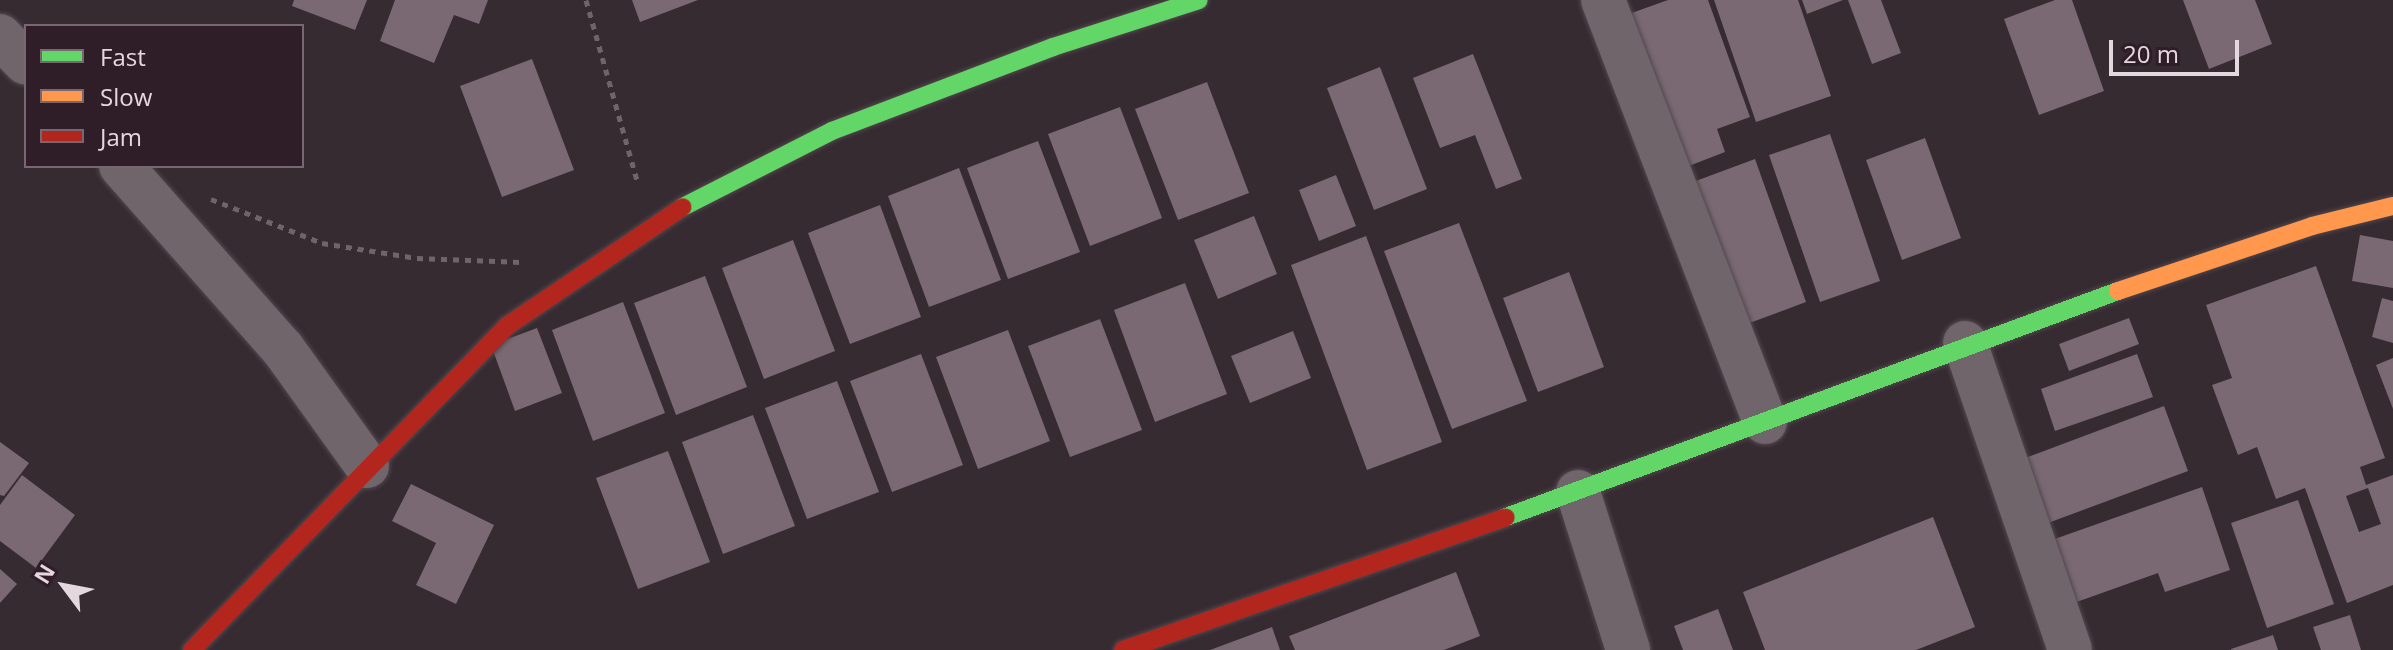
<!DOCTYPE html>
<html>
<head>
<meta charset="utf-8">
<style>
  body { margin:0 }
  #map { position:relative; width:2393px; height:650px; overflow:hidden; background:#362b31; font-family:"Open Sans",sans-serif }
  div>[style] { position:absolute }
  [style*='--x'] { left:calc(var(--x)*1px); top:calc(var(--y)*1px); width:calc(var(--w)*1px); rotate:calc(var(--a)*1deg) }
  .building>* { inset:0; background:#7a6972 }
  .path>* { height:5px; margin-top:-2.5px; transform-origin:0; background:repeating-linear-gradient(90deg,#6d6569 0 6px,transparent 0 12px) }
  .roads { filter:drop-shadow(0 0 2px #51474d) drop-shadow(0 0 2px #51474d) }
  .street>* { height:44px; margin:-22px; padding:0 22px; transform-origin:22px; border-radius:22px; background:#6f656b }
  .fast>* { height:18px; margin:-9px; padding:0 9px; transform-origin:9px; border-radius:9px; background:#63d668 }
  .slow>* { height:18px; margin:-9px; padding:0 9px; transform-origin:9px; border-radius:9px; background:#ff974d }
  .jam>* { height:18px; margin:-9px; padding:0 9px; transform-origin:9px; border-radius:9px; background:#b3261e }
  span { translate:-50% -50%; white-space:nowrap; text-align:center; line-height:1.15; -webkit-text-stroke:8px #2f1d28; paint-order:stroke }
  .legend { position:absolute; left:24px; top:24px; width:280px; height:144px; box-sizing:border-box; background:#2f1d28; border:2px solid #776771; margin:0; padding:10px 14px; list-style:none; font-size:24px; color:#e4d7de }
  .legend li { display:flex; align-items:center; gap:16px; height:40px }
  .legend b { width:40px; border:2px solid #776771 }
  .north { position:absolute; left:24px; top:546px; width:80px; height:80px; -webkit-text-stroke:6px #2f1d28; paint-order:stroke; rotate:302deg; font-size:22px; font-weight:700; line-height:32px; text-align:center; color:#e4d7de }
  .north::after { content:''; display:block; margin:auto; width:28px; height:36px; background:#e4d7de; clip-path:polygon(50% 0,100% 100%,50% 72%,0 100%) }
  .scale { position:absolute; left:2109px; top:40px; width:130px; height:36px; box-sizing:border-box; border:4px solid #e4d7de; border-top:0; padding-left:10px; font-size:24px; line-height:28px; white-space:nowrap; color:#e4d7de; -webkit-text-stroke:6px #2f1d28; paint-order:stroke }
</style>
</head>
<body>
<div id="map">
  <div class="building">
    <div style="clip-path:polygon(294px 0,367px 0,355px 30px,292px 6px)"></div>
    <div style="clip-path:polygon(395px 0,488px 0,479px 24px,454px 15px,434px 63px,380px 41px)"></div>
    <div style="clip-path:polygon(632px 0,698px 0,640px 22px)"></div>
    <div style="clip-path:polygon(1668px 0,1708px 0,1750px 117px,1717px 129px,1725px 152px,1681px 169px,1626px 15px)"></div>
    <div style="clip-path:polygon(1714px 0,1798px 0,1831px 96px,1756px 122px)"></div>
    <div style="clip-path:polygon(1802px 0,1843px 0,1807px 14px)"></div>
    <div style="clip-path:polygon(1848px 0,1881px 0,1901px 53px,1872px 64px)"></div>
    <div style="clip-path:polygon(2055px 0,2072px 0,2104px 91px,2039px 115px,2004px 19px)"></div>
    <div style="clip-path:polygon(2183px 0,2255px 0,2272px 44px,2209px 69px)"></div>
    <div style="clip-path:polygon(1473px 54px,1522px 179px,1496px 189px,1475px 135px,1440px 148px,1413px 78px)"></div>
    <div style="clip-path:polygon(532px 59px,574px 170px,502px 197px,460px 86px)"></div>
    <div style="clip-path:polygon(1380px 67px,1427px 189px,1374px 210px,1327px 88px)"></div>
    <div style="clip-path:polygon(1207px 82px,1249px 193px,1178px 220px,1135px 109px)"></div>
    <div style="clip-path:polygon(1120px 107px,1162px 218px,1090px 246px,1048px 134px)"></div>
    <div style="clip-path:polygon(1830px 134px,1880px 281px,1820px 302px,1769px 155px)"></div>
    <div style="clip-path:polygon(1925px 138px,1961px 238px,1902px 260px,1866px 160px)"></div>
    <div style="clip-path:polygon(1038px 141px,1080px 252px,1008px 279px,967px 168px)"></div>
    <div style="clip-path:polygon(1755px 159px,1806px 302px,1736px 328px,1685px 185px)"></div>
    <div style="clip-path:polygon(959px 168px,1001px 280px,929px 307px,888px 196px)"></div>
    <div style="clip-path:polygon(1336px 175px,1356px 226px,1319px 241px,1299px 190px)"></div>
    <div style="clip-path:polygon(880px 205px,921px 317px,850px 344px,808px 233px)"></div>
    <div style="clip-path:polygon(1254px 216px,1277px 274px,1218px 299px,1194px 240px)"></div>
    <div style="clip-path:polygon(1459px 223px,1527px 401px,1452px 429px,1384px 251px)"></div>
    <div style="clip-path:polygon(2360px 235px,2393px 241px,2393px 288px,2352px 281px)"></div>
    <div style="clip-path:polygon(1366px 236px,1442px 442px,1367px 470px,1291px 265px)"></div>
    <div style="clip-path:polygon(793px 240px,835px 351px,764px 379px,722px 268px)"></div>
    <div style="clip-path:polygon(evenodd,2316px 266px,2385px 458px,2360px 467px,2366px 485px,2393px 475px,2393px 585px,2347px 603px,2305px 488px,2276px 499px,2257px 447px,2238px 455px,2212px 385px,2232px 378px,2206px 305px,2316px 266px,2368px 488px,2381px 524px,2359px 532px,2346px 496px,2368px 488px)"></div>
    <div style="clip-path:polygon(1569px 272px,1604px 367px,1538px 392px,1503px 298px)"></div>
    <div style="clip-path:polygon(705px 276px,747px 387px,676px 415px,634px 303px)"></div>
    <div style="clip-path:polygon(1185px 283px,1227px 394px,1155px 422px,1114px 310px)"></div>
    <div style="clip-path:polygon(2382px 298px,2393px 301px,2393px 343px,2372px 337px)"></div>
    <div style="clip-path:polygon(623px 302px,665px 413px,593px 441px,552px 330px)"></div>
    <div style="clip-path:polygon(2129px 318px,2139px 344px,2069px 371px,2059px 344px)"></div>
    <div style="clip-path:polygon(1100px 319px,1142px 430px,1070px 457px,1028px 346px)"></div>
    <div style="clip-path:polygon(537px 328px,562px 393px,515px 411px,491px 345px)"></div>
    <div style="clip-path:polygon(1008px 330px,1050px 441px,978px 469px,936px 357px)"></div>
    <div style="clip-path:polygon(1293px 331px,1311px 378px,1250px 403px,1231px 356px)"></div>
    <div style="clip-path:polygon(921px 354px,963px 465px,892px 492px,850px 381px)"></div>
    <div style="clip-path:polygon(2137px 354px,2153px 397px,2055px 431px,2041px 389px)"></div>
    <div style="clip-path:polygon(2393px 358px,2393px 409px,2376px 365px)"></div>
    <div style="clip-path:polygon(837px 381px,879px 492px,807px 519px,765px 408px)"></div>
    <div style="clip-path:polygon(2164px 406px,2188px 471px,2048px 523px,2025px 458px)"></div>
    <div style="clip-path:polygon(753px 415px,795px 526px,723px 554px,682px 442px)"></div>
    <div style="clip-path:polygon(0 442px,29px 463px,4px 496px,0 495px)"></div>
    <div style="clip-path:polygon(668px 451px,710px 562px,638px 589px,596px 478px)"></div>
    <div style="clip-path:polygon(22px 475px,75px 515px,36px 568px,0 541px,0 505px)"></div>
    <div style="clip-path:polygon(411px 484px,494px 525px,456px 604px,416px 585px,436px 543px,392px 521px)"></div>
    <div style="clip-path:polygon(2202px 487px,2230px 570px,2165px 592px,2158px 573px,2071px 604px,2049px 541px)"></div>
    <div style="clip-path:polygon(2298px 500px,2334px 604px,2267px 628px,2231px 523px)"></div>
    <div style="clip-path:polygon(1933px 517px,1975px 627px,1916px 650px,1765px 650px,1743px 592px)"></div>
    <div style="clip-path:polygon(0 569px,17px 584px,0 603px)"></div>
    <div style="clip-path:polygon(1456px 572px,1480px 636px,1444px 650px,1295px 650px,1289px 636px)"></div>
    <div style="clip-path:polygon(1718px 609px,1733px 650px,1683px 650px,1674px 626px)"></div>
    <div style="clip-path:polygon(2350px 615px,2361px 650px,2321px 650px,2313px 627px)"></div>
    <div style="clip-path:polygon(1272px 627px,1280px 650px,1210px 650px)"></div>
    <div style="clip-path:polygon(2273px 635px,2278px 650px,2231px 650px,2231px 649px)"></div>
  </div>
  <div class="path">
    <div style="--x:586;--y:0;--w:191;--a:74.2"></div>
    <div style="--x:211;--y:199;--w:119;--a:21.6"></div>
    <div style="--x:322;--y:243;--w:96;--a:9"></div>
    <div style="--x:417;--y:258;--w:103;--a:2.2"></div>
  </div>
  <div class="roads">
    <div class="street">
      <div style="--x:1603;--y:0;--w:452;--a:69"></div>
      <div style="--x:0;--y:36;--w:37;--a:46"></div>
      <div style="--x:121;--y:166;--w:244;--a:48.5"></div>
      <div style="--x:283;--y:349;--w:144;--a:54.3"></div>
      <div style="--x:1965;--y:343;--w:324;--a:71.1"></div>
      <div style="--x:1578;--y:492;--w:166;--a:72.4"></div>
    </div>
    <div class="fast">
      <div style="--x:683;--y:207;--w:167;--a:-27"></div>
      <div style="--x:832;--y:131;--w:236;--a:-20.8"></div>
      <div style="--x:1053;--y:47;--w:153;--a:-17.8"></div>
      <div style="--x:1506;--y:517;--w:652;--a:-20.27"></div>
    </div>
    <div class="slow">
      <div style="--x:2118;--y:291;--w:205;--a:-18.5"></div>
      <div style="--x:2312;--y:226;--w:83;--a:-13.9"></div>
    </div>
    <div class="jam">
      <div style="--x:192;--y:650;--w:452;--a:-45.8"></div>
      <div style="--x:507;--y:326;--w:212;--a:-34.1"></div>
      <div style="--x:1123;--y:650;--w:405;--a:-19.1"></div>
    </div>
  </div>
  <ul class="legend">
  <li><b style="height:10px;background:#63d668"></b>Fast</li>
  <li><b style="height:10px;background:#ff974d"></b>Slow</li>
  <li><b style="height:10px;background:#b3261e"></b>Jam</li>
  </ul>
  <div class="north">N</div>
  <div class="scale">20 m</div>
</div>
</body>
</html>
